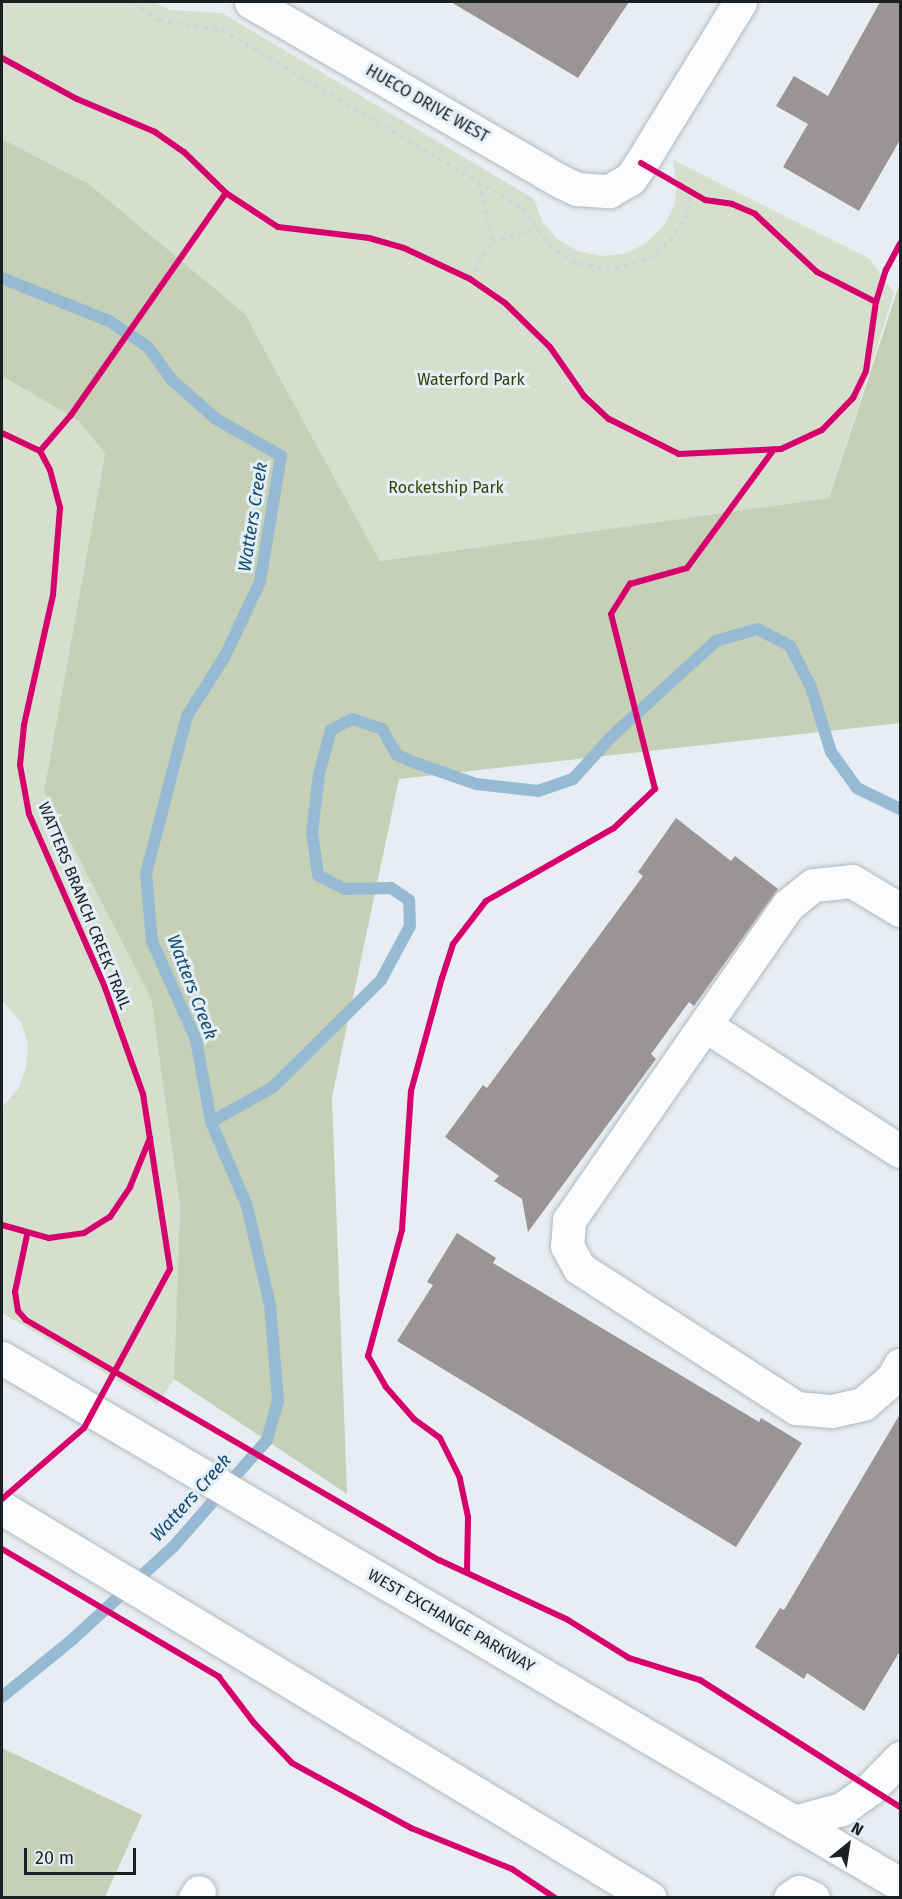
<!DOCTYPE html>
<html>
<head>
<meta charset="utf-8">
<style>
  body { margin:0 }
  #map { position:relative; width:902px; height:1899px; overflow:hidden; background:#e7edf2; font-family:"Fira Sans",sans-serif }
  div>[style] { position:absolute }
  [style*='--x'] { left:calc(var(--x)*1px); top:calc(var(--y)*1px); width:calc(var(--w)*1px); rotate:calc(var(--a)*1deg) }
  .green>* { inset:0; background:#d6decd }
  .forest>* { inset:0; background:#c6d0b6 }
  .stream>* { height:12px; margin:-6px; padding:0 6px; transform-origin:6px; border-radius:6px; background:#97bad4 }
  .building>* { inset:0; background:#9b9494 }
  .path>* { height:4px; margin-top:-2px; transform-origin:0; background:repeating-linear-gradient(90deg,#d3d4d5 0 4.5px,transparent 0 9px) }
  .roads { filter:drop-shadow(0 0 2px #b3b8bb) drop-shadow(0 0 2px #b3b8bb) }
  .minor>* { height:33px; margin:-16.5px; padding:0 16.5px; transform-origin:16.5px; border-radius:16.5px; background:#fbfcfd }
  .major>* { height:33px; margin:-16.5px; padding:0 16.5px; transform-origin:16.5px; border-radius:16.5px; background:#fbfcfd }
  .cycleway>* { height:6px; margin:-3px; padding:0 3px; transform-origin:3px; border-radius:3px; background:#d6006c }
  span { translate:-50% -50%; white-space:nowrap; text-align:center; line-height:1.15; -webkit-text-stroke:6px #e3eef6; paint-order:stroke }
  .street-label { font-size:16px; color:#1c2023 }
  .park-label { font-size:16px; color:#343f00 }
  .water-label { font-size:18px; color:#144b6f; font-style:italic }
  .frame { position:absolute; inset:0; border:3px solid #1c2023; pointer-events:none }
  .north { position:absolute; left:818px; top:1815px; width:60px; height:60px; -webkit-text-stroke:4px #e3eef6; paint-order:stroke; rotate:30deg; font-size:16px; font-weight:700; line-height:24px; text-align:center; color:#1c2023 }
  .north::after { content:''; display:block; margin:auto; width:21px; height:27px; background:#1c2023; clip-path:polygon(50% 0,100% 100%,50% 72%,0 100%) }
  .scale { position:absolute; left:24px; top:1848px; width:112px; height:27px; box-sizing:border-box; border:3px solid #1c2023; border-top:0; padding-left:8px; font-size:18px; line-height:21px; white-space:nowrap; color:#1c2023; -webkit-text-stroke:4px #e3eef6; paint-order:stroke }
</style>
</head>
<body>
<div id="map">
  <div class="green">
    <div style="clip-path:polygon(2px 2px,154px 2px,170px 10px,222px 13px,534px 199px,542px 221px,557px 239px,578px 251px,601px 256px,624px 254px,645px 244px,663px 227px,674px 206px,677px 183px,673px 160px,870px 259px,894px 293px,829px 498px,380px 561px,253px 328px,2px 139px)"></div>
    <div style="clip-path:polygon(2px 376px,79px 421px,105px 454px,44px 791px,151px 998px,180px 1207px,174px 1379px,158px 1404px,2px 1313px,2px 1107px,19px 1088px,26px 1067px,28px 1045px,22px 1024px,2px 1000px)"></div>
  </div>
  <div class="forest">
    <div style="clip-path:polygon(2px 139px,90px 185px,245px 314px,380px 561px,829px 498px,900px 282px,900px 723px,399px 779px,332px 1097px,347px 1494px,174px 1379px,180px 1207px,151px 998px,44px 791px,105px 454px,79px 421px,2px 376px)"></div>
    <div style="clip-path:polygon(2px 1748px,142px 1815px,105px 1897px,2px 1897px)"></div>
  </div>
  <div class="stream">
    <div style="--x:2;--y:278;--w:115;--a:21.9"></div>
    <div style="--x:109;--y:321;--w:47;--a:33.7"></div>
    <div style="--x:148;--y:347;--w:39;--a:54"></div>
    <div style="--x:171;--y:379;--w:60;--a:41.6"></div>
    <div style="--x:216;--y:419;--w:75;--a:29.6"></div>
    <div style="--x:281;--y:456;--w:128;--a:99.5"></div>
    <div style="--x:260;--y:582;--w:82;--a:115.3"></div>
    <div style="--x:225;--y:656;--w:71;--a:122.3"></div>
    <div style="--x:187;--y:716;--w:162;--a:104.6"></div>
    <div style="--x:146;--y:873;--w:68;--a:85"></div>
    <div style="--x:152;--y:941;--w:108;--a:66"></div>
    <div style="--x:196;--y:1040;--w:83;--a:79.6"></div>
    <div style="--x:211;--y:1122;--w:91;--a:66.8"></div>
    <div style="--x:247;--y:1206;--w:102;--a:76.9"></div>
    <div style="--x:270;--y:1305;--w:96;--a:85.2"></div>
    <div style="--x:278;--y:1401;--w:41;--a:105.8"></div>
    <div style="--x:267;--y:1440;--w:141;--a:131.3"></div>
    <div style="--x:174;--y:1546;--w:137;--a:137.4"></div>
    <div style="--x:73;--y:1639;--w:92;--a:140.8"></div>
    <div style="--x:211;--y:1122;--w:71;--a:-29.4"></div>
    <div style="--x:273;--y:1087;--w:152;--a:-44.7"></div>
    <div style="--x:381;--y:980;--w:61;--a:-61.8"></div>
    <div style="--x:410;--y:926;--w:26;--a:-92"></div>
    <div style="--x:409;--y:900;--w:22;--a:-146"></div>
    <div style="--x:391;--y:888;--w:46;--a:178.8"></div>
    <div style="--x:345;--y:889;--w:30;--a:-153"></div>
    <div style="--x:318;--y:875;--w:42;--a:-98.1"></div>
    <div style="--x:312;--y:833;--w:59;--a:-83.2"></div>
    <div style="--x:319;--y:774;--w:46;--a:-74.7"></div>
    <div style="--x:331;--y:730;--w:24;--a:-28"></div>
    <div style="--x:352;--y:719;--w:32;--a:18"></div>
    <div style="--x:382;--y:729;--w:30;--a:60"></div>
    <div style="--x:397;--y:755;--w:21;--a:23"></div>
    <div style="--x:416;--y:763;--w:64;--a:19.3"></div>
    <div style="--x:476;--y:784;--w:62;--a:6.4"></div>
    <div style="--x:538;--y:791;--w:37;--a:-19"></div>
    <div style="--x:573;--y:779;--w:58;--a:-47.8"></div>
    <div style="--x:612;--y:736;--w:141;--a:-42.4"></div>
    <div style="--x:716;--y:641;--w:43;--a:-16.3"></div>
    <div style="--x:757;--y:629;--w:37;--a:27"></div>
    <div style="--x:790;--y:646;--w:46;--a:62.9"></div>
    <div style="--x:811;--y:687;--w:68;--a:72.9"></div>
    <div style="--x:831;--y:752;--w:44;--a:54.2"></div>
    <div style="--x:857;--y:788;--w:48;--a:26"></div>
  </div>
  <div class="building">
    <div style="clip-path:polygon(451px 2px,629px 2px,578px 78px)"></div>
    <div style="clip-path:polygon(880px 2px,900px 2px,900px 140px,859px 211px,783px 167px,808px 124px,776px 106px,794px 76px,828px 96px)"></div>
    <div style="clip-path:polygon(676px 818px,731px 861px,735px 856px,778px 889px,694px 1006px,689px 1002px,651px 1054px,656px 1059px,528px 1232px,522px 1199px,494px 1181px,499px 1176px,445px 1137px,483px 1085px,487px 1088px,643px 876px,638px 872px)"></div>
    <div style="clip-path:polygon(457px 1233px,496px 1258px,493px 1263px,759px 1422px,761px 1418px,802px 1443px,736px 1547px,397px 1341px,433px 1285px,427px 1282px)"></div>
    <div style="clip-path:polygon(900px 1414px,900px 1651px,864px 1711px,807px 1673px,804px 1679px,755px 1647px,780px 1608px,784px 1610px)"></div>
  </div>
  <div class="path">
    <div style="--x:133;--y:2;--w:32;--a:35"></div>
    <div style="--x:159;--y:20;--w:64;--a:9"></div>
    <div style="--x:222;--y:30;--w:349;--a:30.7"></div>
    <div style="--x:522;--y:208;--w:46;--a:53.9"></div>
    <div style="--x:549;--y:245;--w:27;--a:36"></div>
    <div style="--x:571;--y:261;--w:27;--a:15"></div>
    <div style="--x:597;--y:268;--w:27;--a:-2"></div>
    <div style="--x:624;--y:267;--w:27;--a:-20"></div>
    <div style="--x:649;--y:258;--w:27;--a:-39"></div>
    <div style="--x:670;--y:241;--w:27;--a:-56"></div>
    <div style="--x:685;--y:219;--w:28;--a:-75"></div>
    <div style="--x:479;--y:183;--w:59;--a:77.4"></div>
    <div style="--x:470;--y:279;--w:44;--a:-59.9"></div>
    <div style="--x:492;--y:241;--w:47;--a:-14.9"></div>
  </div>
  <div class="roads">
    <div class="minor">
      <div style="--x:251;--y:2;--w:359;--a:30.1"></div>
      <div style="--x:562;--y:182;--w:17;--a:25"></div>
      <div style="--x:577;--y:189;--w:32;--a:4"></div>
      <div style="--x:609;--y:191;--w:24;--a:-30"></div>
      <div style="--x:630;--y:179;--w:19;--a:-55"></div>
      <div style="--x:641;--y:163;--w:189;--a:-58.4"></div>
      <div style="--x:900;--y:910;--w:56;--a:-148.9"></div>
      <div style="--x:852;--y:881;--w:39;--a:174"></div>
      <div style="--x:813;--y:885;--w:32;--a:141"></div>
      <div style="--x:788;--y:905;--w:384;--a:124.8"></div>
      <div style="--x:569;--y:1220;--w:26;--a:94"></div>
      <div style="--x:567;--y:1246;--w:25;--a:61"></div>
      <div style="--x:579;--y:1268;--w:258;--a:32.8"></div>
      <div style="--x:796;--y:1408;--w:36;--a:5"></div>
      <div style="--x:832;--y:1411;--w:32;--a:-13"></div>
      <div style="--x:863;--y:1404;--w:40;--a:-41"></div>
      <div style="--x:893;--y:1378;--w:15;--a:-62"></div>
      <div style="--x:705;--y:1025;--w:232;--a:32.9"></div>
      <div style="--x:794;--y:1822;--w:50;--a:-15.2"></div>
      <div style="--x:842;--y:1809;--w:34;--a:-36"></div>
      <div style="--x:870;--y:1789;--w:43;--a:-45.9"></div>
      <div style="--x:195;--y:1898;--w:7;--a:-56"></div>
    </div>
    <div class="major">
      <div style="--x:2;--y:1358;--w:1041;--a:30.36"></div>
      <div style="--x:2;--y:1508;--w:756;--a:31.04"></div>
      <div style="--x:790;--y:1898;--w:11;--a:-34"></div>
      <div style="--x:799;--y:1892;--w:15;--a:23"></div>
    </div>
  </div>
  <div class="cycleway">
    <div style="--x:2;--y:58;--w:85;--a:28.7"></div>
    <div style="--x:77;--y:99;--w:85;--a:22.9"></div>
    <div style="--x:155;--y:132;--w:35;--a:35"></div>
    <div style="--x:184;--y:152;--w:59;--a:44.3"></div>
    <div style="--x:226;--y:193;--w:62;--a:33.2"></div>
    <div style="--x:278;--y:227;--w:92;--a:6.9"></div>
    <div style="--x:369;--y:238;--w:36;--a:16"></div>
    <div style="--x:404;--y:248;--w:73;--a:25.2"></div>
    <div style="--x:470;--y:279;--w:42;--a:34.4"></div>
    <div style="--x:505;--y:303;--w:63;--a:44.4"></div>
    <div style="--x:550;--y:347;--w:60;--a:55.2"></div>
    <div style="--x:584;--y:396;--w:34;--a:43"></div>
    <div style="--x:609;--y:419;--w:78;--a:26.6"></div>
    <div style="--x:679;--y:454;--w:102;--a:-2.8"></div>
    <div style="--x:781;--y:449;--w:45;--a:-24.9"></div>
    <div style="--x:822;--y:430;--w:45;--a:-45.9"></div>
    <div style="--x:853;--y:398;--w:30;--a:-64"></div>
    <div style="--x:866;--y:371;--w:70;--a:-81.8"></div>
    <div style="--x:876;--y:302;--w:34;--a:-73"></div>
    <div style="--x:886;--y:270;--w:30;--a:-62"></div>
    <div style="--x:641;--y:163;--w:74;--a:30"></div>
    <div style="--x:705;--y:200;--w:27;--a:8"></div>
    <div style="--x:732;--y:204;--w:25;--a:23"></div>
    <div style="--x:755;--y:214;--w:85;--a:43.1"></div>
    <div style="--x:817;--y:272;--w:66;--a:27"></div>
    <div style="--x:2;--y:433;--w:42;--a:25.3"></div>
    <div style="--x:40;--y:451;--w:21;--a:62"></div>
    <div style="--x:50;--y:470;--w:39;--a:75"></div>
    <div style="--x:60;--y:508;--w:87;--a:94.6"></div>
    <div style="--x:53;--y:595;--w:133;--a:102.6"></div>
    <div style="--x:24;--y:725;--w:40;--a:95.7"></div>
    <div style="--x:20;--y:765;--w:50;--a:79.6"></div>
    <div style="--x:29;--y:814;--w:187;--a:66.3"></div>
    <div style="--x:104;--y:985;--w:116;--a:70.3"></div>
    <div style="--x:143;--y:1094;--w:177;--a:81.2"></div>
    <div style="--x:170;--y:1269;--w:181;--a:118.4"></div>
    <div style="--x:84;--y:1428;--w:108;--a:139.1"></div>
    <div style="--x:40;--y:451;--w:48;--a:-49.3"></div>
    <div style="--x:71;--y:415;--w:271;--a:-55.1"></div>
    <div style="--x:2;--y:1225;--w:49;--a:15.5"></div>
    <div style="--x:49;--y:1238;--w:35;--a:-8"></div>
    <div style="--x:84;--y:1233;--w:31;--a:-32"></div>
    <div style="--x:110;--y:1217;--w:36;--a:-56"></div>
    <div style="--x:130;--y:1187;--w:53;--a:-67.8"></div>
    <div style="--x:27;--y:1235;--w:58;--a:101.9"></div>
    <div style="--x:15;--y:1292;--w:19;--a:81"></div>
    <div style="--x:18;--y:1311;--w:12;--a:48"></div>
    <div style="--x:26;--y:1320;--w:478;--a:30.2"></div>
    <div style="--x:439;--y:1560;--w:142;--a:24.9"></div>
    <div style="--x:568;--y:1620;--w:72;--a:31.9"></div>
    <div style="--x:629;--y:1658;--w:74;--a:17.2"></div>
    <div style="--x:700;--y:1680;--w:237;--a:32.4"></div>
    <div style="--x:2;--y:1549;--w:252;--a:30.5"></div>
    <div style="--x:219;--y:1677;--w:58;--a:52.7"></div>
    <div style="--x:254;--y:1723;--w:55;--a:46.5"></div>
    <div style="--x:292;--y:1763;--w:136;--a:28.6"></div>
    <div style="--x:411;--y:1828;--w:109;--a:22.1"></div>
    <div style="--x:512;--y:1869;--w:52;--a:34"></div>
    <div style="--x:467;--y:1571;--w:54;--a:-88.9"></div>
    <div style="--x:468;--y:1517;--w:40;--a:-102"></div>
    <div style="--x:460;--y:1478;--w:45;--a:-116.6"></div>
    <div style="--x:440;--y:1438;--w:32;--a:-144"></div>
    <div style="--x:414;--y:1419;--w:43;--a:-131.2"></div>
    <div style="--x:386;--y:1387;--w:36;--a:-120"></div>
    <div style="--x:368;--y:1356;--w:131;--a:-74.9"></div>
    <div style="--x:402;--y:1230;--w:139;--a:-86.3"></div>
    <div style="--x:411;--y:1091;--w:117;--a:-74.7"></div>
    <div style="--x:442;--y:978;--w:36;--a:-72"></div>
    <div style="--x:453;--y:944;--w:54;--a:-52.5"></div>
    <div style="--x:486;--y:901;--w:147;--a:-29.7"></div>
    <div style="--x:614;--y:828;--w:57;--a:-43.6"></div>
    <div style="--x:655;--y:789;--w:180;--a:-104.1"></div>
    <div style="--x:611;--y:614;--w:36;--a:-58"></div>
    <div style="--x:630;--y:584;--w:59;--a:-15.7"></div>
    <div style="--x:687;--y:568;--w:147;--a:-53.8"></div>
  </div>
  <div class="street-label">
    <span style="left:427px;top:104px;rotate:30deg">HUECO DRIVE WEST</span>
    <span style="left:84px;top:906px;rotate:68deg">WATTERS BRANCH CREEK TRAIL</span>
    <span style="left:451px;top:1621px;rotate:30deg">WEST EXCHANGE PARKWAY</span>
  </div>
  <div class="park-label">
    <span style="left:471px;top:380px">Waterford Park</span>
    <span style="left:446px;top:488px">Rocketship Park</span>
  </div>
  <div class="water-label">
    <span style="left:253px;top:517px;rotate:-81deg">Watters Creek</span>
    <span style="left:192px;top:987px;rotate:69deg">Watters Creek</span>
    <span style="left:191px;top:1498px;rotate:-48deg">Watters Creek</span>
  </div>
  <div class="frame"></div>
  <div class="north">N</div>
  <div class="scale">20 m</div>
</div>
</body>
</html>
